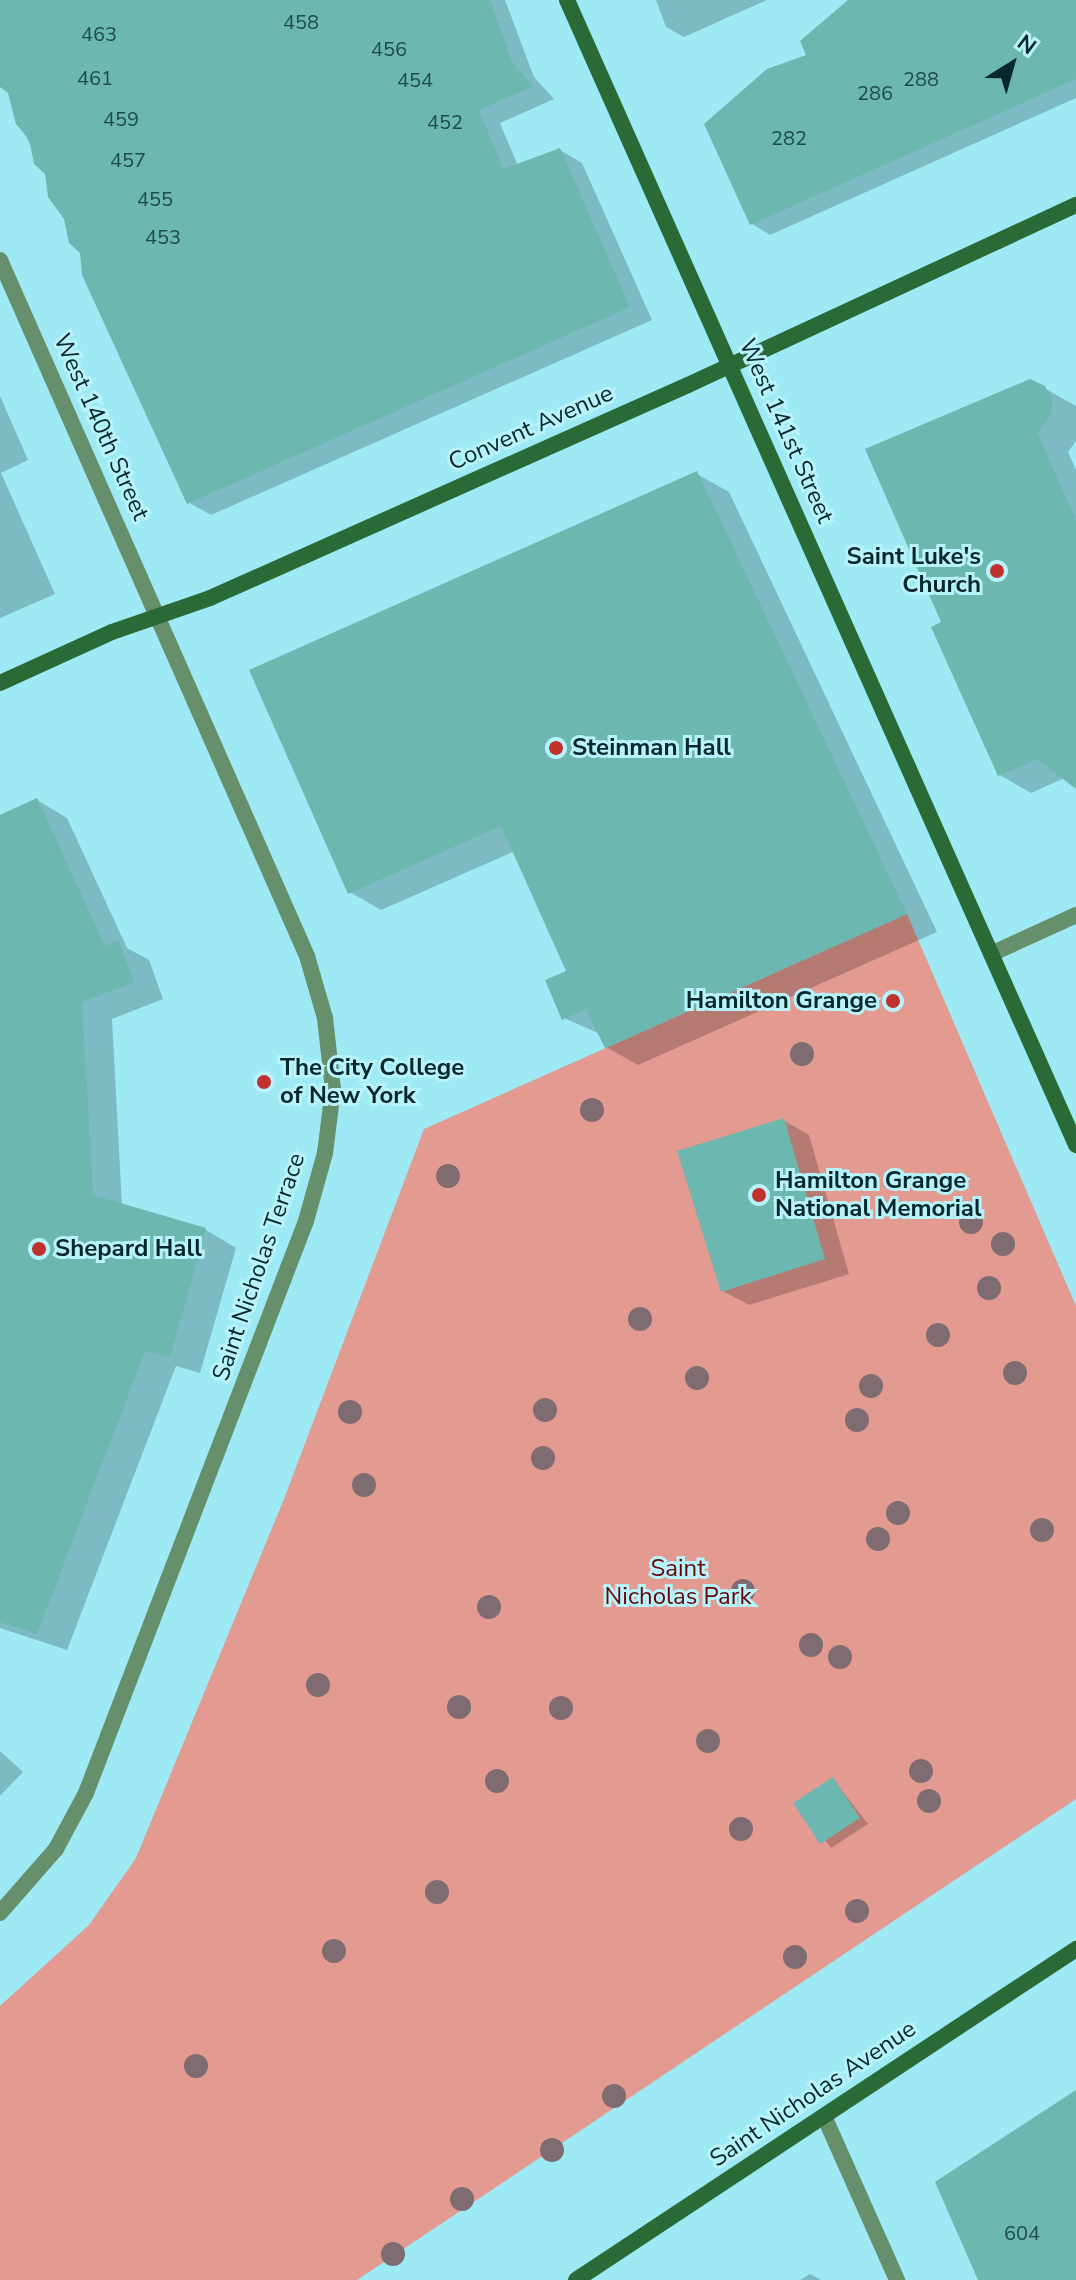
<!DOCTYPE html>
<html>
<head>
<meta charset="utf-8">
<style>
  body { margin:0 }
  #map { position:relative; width:1076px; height:2280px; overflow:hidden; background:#9de9f4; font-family:"Nunito Sans",sans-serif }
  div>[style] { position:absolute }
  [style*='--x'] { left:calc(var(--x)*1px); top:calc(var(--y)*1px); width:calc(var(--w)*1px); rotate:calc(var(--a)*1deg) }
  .green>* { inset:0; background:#e39a90 }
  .shadow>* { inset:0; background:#0003 }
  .building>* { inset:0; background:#6cb7b0 }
  .street>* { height:16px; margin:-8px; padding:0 8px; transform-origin:8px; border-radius:8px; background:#668f6b }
  .secondary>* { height:16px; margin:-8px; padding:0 8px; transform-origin:8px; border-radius:8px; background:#296a36 }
  .trees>* { width:24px; height:24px; margin:-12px; border-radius:50%; background:#7e6c71 }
  .dots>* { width:22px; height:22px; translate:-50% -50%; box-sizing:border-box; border:4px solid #b8f3fc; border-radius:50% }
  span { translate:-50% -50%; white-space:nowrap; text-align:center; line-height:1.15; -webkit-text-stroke:6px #b8f3fc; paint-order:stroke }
  .number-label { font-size:20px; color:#204b4d }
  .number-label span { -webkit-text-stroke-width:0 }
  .street-label { font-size:24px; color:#06272c }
  .poi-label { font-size:24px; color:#06272c; font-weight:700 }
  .right { translate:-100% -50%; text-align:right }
  .left { translate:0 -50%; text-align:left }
  .park-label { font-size:24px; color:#640506 }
  .north { position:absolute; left:972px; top:24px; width:80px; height:80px; -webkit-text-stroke:6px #b8f3fc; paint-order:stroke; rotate:37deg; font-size:22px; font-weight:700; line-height:32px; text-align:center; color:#06272c }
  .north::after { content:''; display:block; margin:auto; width:28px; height:36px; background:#06272c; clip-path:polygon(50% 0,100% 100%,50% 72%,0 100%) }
</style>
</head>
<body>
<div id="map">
  <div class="green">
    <div style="clip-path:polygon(907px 914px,1076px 1306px,1076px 1799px,357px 2280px,0 2280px,0 2006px,89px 1925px,136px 1858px,284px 1499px,424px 1129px)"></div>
  </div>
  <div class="shadow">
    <div style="clip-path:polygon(0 0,505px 0,534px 77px,554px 99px,500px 123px,518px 166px,560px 150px,582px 163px,652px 320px,211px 515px,188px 502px,47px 173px,14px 116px,10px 93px,0 78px)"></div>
    <div style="clip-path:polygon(656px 0,767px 0,684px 37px,666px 27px)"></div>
    <div style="clip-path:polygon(851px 0,1076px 0,1076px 98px,770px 235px,752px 224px,808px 56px)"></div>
    <div style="clip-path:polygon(1044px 388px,1076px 406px,1076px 441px,1068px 452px,1076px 470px,1076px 782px,1067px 777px,1031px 793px,1000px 775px,944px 623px)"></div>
    <div style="clip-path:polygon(0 396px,28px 460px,1px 473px,55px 594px,0 618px)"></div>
    <div style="clip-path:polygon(697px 474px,729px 492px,937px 932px,638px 1065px,606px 1047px,600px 1034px,564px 1018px,569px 972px,515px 851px,381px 910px,350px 892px)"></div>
    <div style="clip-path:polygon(37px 800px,67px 818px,127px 948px,149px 960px,163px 999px,112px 1019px,122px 1206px,206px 1230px,236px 1248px,200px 1373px,176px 1366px,67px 1650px,0 1628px,0 817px)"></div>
    <div style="clip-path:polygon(783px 1120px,809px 1135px,849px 1274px,749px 1305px,723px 1291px)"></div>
    <div style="clip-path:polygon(0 1751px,23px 1772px,0 1796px)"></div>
    <div style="clip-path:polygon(833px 1779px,868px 1824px,831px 1848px,796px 1803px)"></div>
    <div style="clip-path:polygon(810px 2274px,821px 2280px,800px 2280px)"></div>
  </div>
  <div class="building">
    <div style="clip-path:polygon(0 0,490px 0,512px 62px,534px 86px,479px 110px,503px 169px,560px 148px,630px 307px,187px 504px,82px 275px,80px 253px,69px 243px,64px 219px,48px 197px,45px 174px,34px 164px,29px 139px,16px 124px,8px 93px,0 87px)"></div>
    <div style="clip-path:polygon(848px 0,1076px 0,1076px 79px,750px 225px,704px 124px,767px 69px,806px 55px,800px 41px)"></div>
    <div style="clip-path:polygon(1030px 379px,1045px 386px,1052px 398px,1051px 415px,1037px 433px,1076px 520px,1076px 789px,1037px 759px,998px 776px,931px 627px,941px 622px,865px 449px)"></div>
    <div style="clip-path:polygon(697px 471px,907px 914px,605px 1048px,586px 1009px,562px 1020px,545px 980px,566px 971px,501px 826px,348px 894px,249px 670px)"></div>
    <div style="clip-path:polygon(37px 798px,105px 946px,119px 941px,134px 982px,82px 1002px,93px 1195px,206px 1228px,170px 1357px,145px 1351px,37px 1634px,0 1622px,0 815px)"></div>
    <div style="clip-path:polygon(784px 1118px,825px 1259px,721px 1292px,677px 1151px)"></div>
    <div style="clip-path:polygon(833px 1777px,860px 1818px,820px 1844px,793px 1803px)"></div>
    <div style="clip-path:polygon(1076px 2090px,1076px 2280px,978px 2280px,935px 2182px)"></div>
  </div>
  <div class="street">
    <div style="--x:0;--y:260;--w:761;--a:66.2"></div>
    <div style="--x:307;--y:956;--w:65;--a:73.8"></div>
    <div style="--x:325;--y:1018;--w:71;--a:83.6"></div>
    <div style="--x:333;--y:1089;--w:64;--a:97.1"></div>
    <div style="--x:325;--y:1153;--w:71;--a:105.6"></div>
    <div style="--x:306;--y:1221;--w:613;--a:111.04"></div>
    <div style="--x:86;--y:1793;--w:64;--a:118.2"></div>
    <div style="--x:56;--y:1849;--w:85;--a:131.2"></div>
    <div style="--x:991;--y:954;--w:94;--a:-24.6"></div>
    <div style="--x:824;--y:2116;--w:180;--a:66"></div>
  </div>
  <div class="secondary">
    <div style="--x:567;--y:0;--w:1253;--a:66.03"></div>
    <div style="--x:0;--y:683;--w:123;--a:-24.5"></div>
    <div style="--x:112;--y:632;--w:104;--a:-19.1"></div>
    <div style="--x:210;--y:598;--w:523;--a:-24.02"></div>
    <div style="--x:688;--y:385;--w:428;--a:-24.9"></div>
    <div style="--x:576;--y:2280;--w:600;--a:-33.5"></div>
  </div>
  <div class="trees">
    <div style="left:802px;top:1054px"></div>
    <div style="left:592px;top:1110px"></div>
    <div style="left:448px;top:1176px"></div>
    <div style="left:971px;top:1222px"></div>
    <div style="left:1003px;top:1244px"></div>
    <div style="left:989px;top:1288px"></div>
    <div style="left:640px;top:1319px"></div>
    <div style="left:938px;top:1335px"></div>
    <div style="left:1015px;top:1373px"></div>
    <div style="left:697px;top:1378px"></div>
    <div style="left:871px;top:1386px"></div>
    <div style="left:545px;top:1410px"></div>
    <div style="left:350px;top:1412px"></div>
    <div style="left:857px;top:1420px"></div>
    <div style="left:543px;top:1458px"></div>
    <div style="left:364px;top:1485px"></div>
    <div style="left:898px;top:1513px"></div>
    <div style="left:1042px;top:1530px"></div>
    <div style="left:878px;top:1539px"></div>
    <div style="left:743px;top:1591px"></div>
    <div style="left:489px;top:1607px"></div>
    <div style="left:811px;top:1645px"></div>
    <div style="left:840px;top:1657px"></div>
    <div style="left:318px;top:1685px"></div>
    <div style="left:459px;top:1707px"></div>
    <div style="left:561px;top:1708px"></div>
    <div style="left:708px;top:1741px"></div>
    <div style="left:921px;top:1771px"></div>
    <div style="left:497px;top:1781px"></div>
    <div style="left:929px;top:1801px"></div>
    <div style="left:741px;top:1829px"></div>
    <div style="left:437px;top:1892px"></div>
    <div style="left:857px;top:1911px"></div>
    <div style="left:334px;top:1951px"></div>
    <div style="left:795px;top:1957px"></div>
    <div style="left:196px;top:2066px"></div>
    <div style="left:614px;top:2096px"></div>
    <div style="left:552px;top:2150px"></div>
    <div style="left:462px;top:2199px"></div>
    <div style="left:393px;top:2254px"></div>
  </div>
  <div class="dots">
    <div style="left:997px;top:571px;background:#c0322b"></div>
    <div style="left:556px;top:748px;background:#c0322b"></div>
    <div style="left:893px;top:1001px;background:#c0322b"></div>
    <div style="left:264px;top:1082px;background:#c0322b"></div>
    <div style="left:759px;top:1195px;background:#c0322b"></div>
    <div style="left:39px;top:1249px;background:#c0322b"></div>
  </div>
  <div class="number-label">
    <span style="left:301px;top:22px">458</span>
    <span style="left:99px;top:34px">463</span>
    <span style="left:389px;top:49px">456</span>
    <span style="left:95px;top:78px">461</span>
    <span style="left:921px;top:79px">288</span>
    <span style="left:415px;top:80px">454</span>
    <span style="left:875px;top:93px">286</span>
    <span style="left:121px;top:119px">459</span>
    <span style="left:445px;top:122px">452</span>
    <span style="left:789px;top:138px">282</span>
    <span style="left:128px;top:160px">457</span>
    <span style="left:155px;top:199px">455</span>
    <span style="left:163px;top:237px">453</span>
    <span style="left:1022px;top:2233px">604</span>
  </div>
  <div class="street-label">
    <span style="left:101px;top:427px;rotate:66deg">West 140th Street</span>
    <span style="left:531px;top:428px;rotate:-24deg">Convent Avenue</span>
    <span style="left:786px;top:431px;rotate:66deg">West 141st Street</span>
    <span style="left:259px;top:1267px;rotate:-71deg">Saint Nicholas Terrace</span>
    <span style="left:813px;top:2094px;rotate:-34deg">Saint Nicholas Avenue</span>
  </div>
  <div class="poi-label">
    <span class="right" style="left:981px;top:571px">Saint Luke's<br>Church</span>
    <span class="left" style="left:572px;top:748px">Steinman Hall</span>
    <span class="right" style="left:877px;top:1001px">Hamilton Grange</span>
    <span class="left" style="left:280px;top:1082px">The City College<br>of New York</span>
    <span class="left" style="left:775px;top:1195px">Hamilton Grange<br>National Memorial</span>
    <span class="left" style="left:55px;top:1249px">Shepard Hall</span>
  </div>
  <div class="park-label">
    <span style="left:678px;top:1583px">Saint<br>Nicholas Park</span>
  </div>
  <div class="north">N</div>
</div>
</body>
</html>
